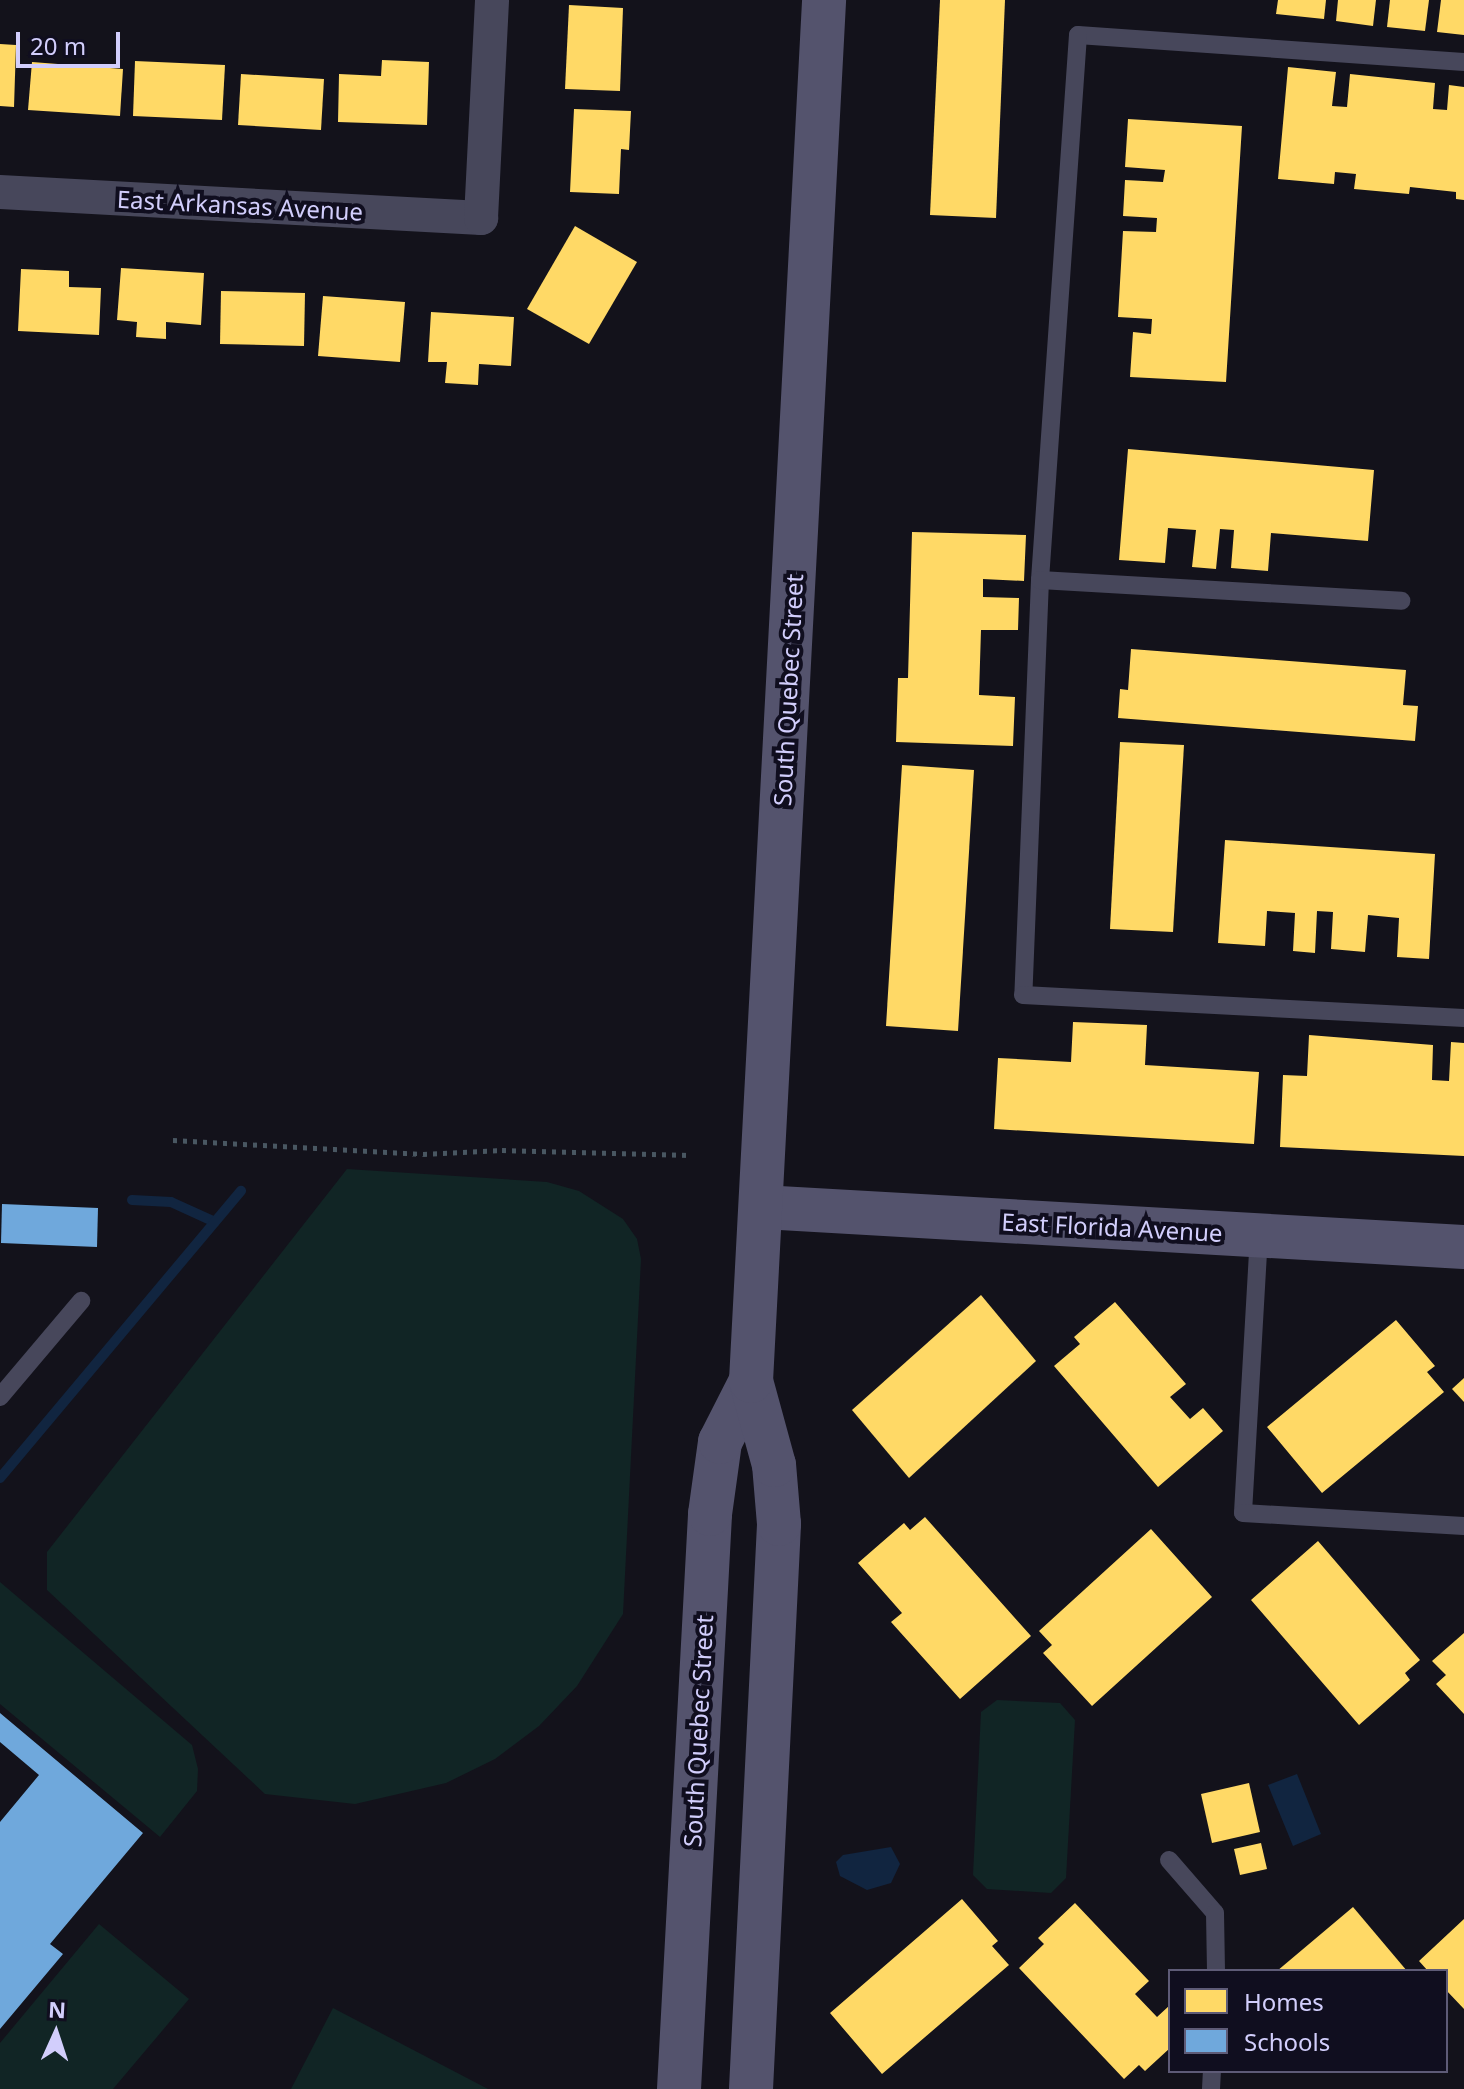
<!DOCTYPE html>
<html>
<head>
<meta charset="utf-8">
<style>
  body { margin:0 }
  #map { position:relative; width:1464px; height:2089px; overflow:hidden; background:#13121b; font-family:"Noto Sans",sans-serif }
  div>[style] { position:absolute }
  [style*='--x'] { left:calc(var(--x)*1px); top:calc(var(--y)*1px); width:calc(var(--w)*1px); rotate:calc(var(--a)*1deg) }
  .green>* { inset:0; background:#112525 }
  .water>* { inset:0; background:#112540 }
  .homes>* { inset:0; background:#ffd966 }
  .schools>* { inset:0; background:#6fa8dc }
  .stream>* { height:10px; margin:-5px; padding:0 5px; transform-origin:5px; border-radius:5px; background:#112540 }
  .path>* { height:5px; margin-top:-2.5px; transform-origin:0; background:repeating-linear-gradient(90deg,#495762 0 4px,transparent 0 10px) }
  .lane>* { height:18px; margin:-9px; padding:0 9px; transform-origin:9px; border-radius:9px; background:#47475b }
  .street>* { height:34px; margin:-17px; padding:0 17px; transform-origin:17px; border-radius:17px; background:#47475b }
  .secondary>* { height:44px; margin:-22px; padding:0 22px; transform-origin:22px; border-radius:22px; background:#54536d }
  span { translate:-50% -50%; white-space:nowrap; text-align:center; line-height:1.15; -webkit-text-stroke:8px #100e1f; paint-order:stroke }
  .street-label { font-size:24px; color:#d2cefc }
  .legend { position:absolute; left:1168px; top:1969px; width:280px; height:104px; box-sizing:border-box; background:#100e1f; border:2px solid #5e5b77; margin:0; padding:10px 14px; list-style:none; font-size:24px; color:#d2cefc }
  .legend li { display:flex; align-items:center; gap:16px; height:40px }
  .legend b { width:40px; border:2px solid #5e5b77 }
  .north { position:absolute; left:16px; top:1993px; width:80px; height:80px; -webkit-text-stroke:6px #100e1f; paint-order:stroke; rotate:3deg; font-size:22px; font-weight:700; line-height:32px; text-align:center; color:#d2cefc }
  .north::after { content:''; display:block; margin:auto; width:28px; height:36px; background:#d2cefc; clip-path:polygon(50% 0,100% 100%,50% 72%,0 100%) }
  .scale { position:absolute; left:16px; top:32px; width:104px; height:36px; box-sizing:border-box; border:4px solid #d2cefc; border-top:0; padding-left:10px; font-size:24px; line-height:28px; white-space:nowrap; color:#d2cefc; -webkit-text-stroke:6px #100e1f; paint-order:stroke }
</style>
</head>
<body>
<div id="map">
  <div class="green">
    <div style="clip-path:polygon(347px 1169px,547px 1182px,579px 1191px,623px 1219px,637px 1239px,641px 1259px,623px 1614px,577px 1686px,539px 1726px,495px 1759px,446px 1783px,355px 1804px,265px 1794px,47px 1590px,47px 1552px)"></div>
    <div style="clip-path:polygon(0 1582px,192px 1745px,198px 1769px,197px 1791px,160px 1837px,0 1704px)"></div>
    <div style="clip-path:polygon(997px 1700px,1060px 1703px,1075px 1720px,1066px 1878px,1051px 1893px,987px 1889px,973px 1875px,981px 1712px)"></div>
    <div style="clip-path:polygon(99px 1924px,189px 1999px,113px 2089px,0 2089px,0 2043px)"></div>
    <div style="clip-path:polygon(333px 2008px,488px 2089px,291px 2089px)"></div>
  </div>
  <div class="water">
    <div style="clip-path:polygon(1297px 1774px,1321px 1834px,1293px 1846px,1268px 1785px)"></div>
    <div style="clip-path:polygon(891px 1847px,900px 1864px,891px 1883px,867px 1890px,840px 1876px,836px 1862px,843px 1855px)"></div>
  </div>
  <div class="homes">
    <div style="clip-path:polygon(940px 0,1005px 0,996px 218px,930px 215px)"></div>
    <div style="clip-path:polygon(1278px 0,1326px 0,1324px 19px,1276px 14px)"></div>
    <div style="clip-path:polygon(1338px 0,1376px 0,1373px 26px,1336px 21px)"></div>
    <div style="clip-path:polygon(1390px 0,1429px 0,1425px 31px,1387px 27px)"></div>
    <div style="clip-path:polygon(1441px 0,1464px 0,1464px 35px,1437px 32px)"></div>
    <div style="clip-path:polygon(569px 5px,623px 8px,620px 91px,565px 89px)"></div>
    <div style="clip-path:polygon(0 44px,16px 45px,14px 107px,0 106px)"></div>
    <div style="clip-path:polygon(382px 60px,429px 62px,427px 125px,338px 122px,339px 74px,381px 76px)"></div>
    <div style="clip-path:polygon(135px 61px,225px 65px,222px 120px,133px 116px)"></div>
    <div style="clip-path:polygon(32px 62px,123px 69px,120px 116px,28px 110px)"></div>
    <div style="clip-path:polygon(1288px 67px,1336px 72px,1332px 106px,1347px 107px,1350px 74px,1435px 83px,1433px 109px,1447px 110px,1449px 85px,1464px 87px,1464px 200px,1456px 199px,1456px 192px,1410px 187px,1409px 194px,1354px 189px,1356px 174px,1335px 172px,1334px 184px,1278px 179px)"></div>
    <div style="clip-path:polygon(241px 74px,324px 79px,321px 130px,238px 125px)"></div>
    <div style="clip-path:polygon(574px 109px,631px 111px,629px 150px,621px 149px,619px 194px,570px 192px)"></div>
    <div style="clip-path:polygon(1128px 119px,1242px 126px,1226px 382px,1130px 377px,1133px 332px,1151px 334px,1152px 319px,1118px 317px,1123px 231px,1156px 232px,1157px 218px,1123px 216px,1125px 180px,1163px 182px,1165px 170px,1125px 167px)"></div>
    <div style="clip-path:polygon(575px 226px,637px 262px,589px 344px,527px 309px)"></div>
    <div style="clip-path:polygon(121px 268px,204px 273px,201px 325px,166px 322px,166px 339px,136px 337px,137px 322px,117px 320px)"></div>
    <div style="clip-path:polygon(21px 269px,69px 271px,69px 287px,101px 288px,99px 335px,18px 331px)"></div>
    <div style="clip-path:polygon(221px 291px,305px 293px,304px 346px,220px 344px)"></div>
    <div style="clip-path:polygon(323px 296px,405px 302px,400px 362px,318px 356px)"></div>
    <div style="clip-path:polygon(431px 312px,514px 317px,511px 366px,479px 364px,478px 385px,445px 383px,447px 362px,428px 362px)"></div>
    <div style="clip-path:polygon(1128px 449px,1374px 470px,1368px 541px,1271px 533px,1268px 571px,1231px 568px,1234px 530px,1220px 529px,1216px 569px,1192px 567px,1196px 530px,1168px 528px,1165px 563px,1119px 560px)"></div>
    <div style="clip-path:polygon(912px 532px,1026px 535px,1024px 581px,983px 579px,983px 597px,1019px 598px,1018px 630px,981px 630px,979px 695px,1015px 697px,1013px 746px,896px 742px,898px 678px,908px 678px)"></div>
    <div style="clip-path:polygon(1131px 649px,1406px 670px,1403px 705px,1418px 706px,1415px 741px,1118px 718px,1120px 689px,1128px 690px)"></div>
    <div style="clip-path:polygon(1120px 742px,1184px 745px,1173px 932px,1110px 929px)"></div>
    <div style="clip-path:polygon(902px 765px,974px 770px,958px 1031px,886px 1026px)"></div>
    <div style="clip-path:polygon(1225px 840px,1435px 854px,1429px 959px,1397px 957px,1399px 918px,1368px 915px,1365px 952px,1331px 949px,1333px 912px,1317px 911px,1315px 953px,1293px 951px,1295px 913px,1267px 911px,1265px 946px,1218px 943px)"></div>
    <div style="clip-path:polygon(1073px 1022px,1147px 1025px,1145px 1065px,1259px 1072px,1254px 1144px,994px 1129px,998px 1058px,1071px 1062px)"></div>
    <div style="clip-path:polygon(1309px 1035px,1433px 1045px,1432px 1080px,1449px 1081px,1451px 1042px,1464px 1043px,1464px 1156px,1280px 1147px,1283px 1075px,1307px 1076px)"></div>
    <div style="clip-path:polygon(981px 1295px,1036px 1361px,909px 1478px,852px 1410px)"></div>
    <div style="clip-path:polygon(1115px 1302px,1186px 1384px,1170px 1397px,1190px 1419px,1203px 1408px,1223px 1431px,1158px 1487px,1054px 1366px,1080px 1344px,1074px 1337px)"></div>
    <div style="clip-path:polygon(1396px 1320px,1435px 1366px,1427px 1372px,1444px 1392px,1322px 1493px,1267px 1427px)"></div>
    <div style="clip-path:polygon(1464px 1378px,1464px 1402px,1452px 1389px)"></div>
    <div style="clip-path:polygon(925px 1517px,1031px 1636px,960px 1699px,891px 1622px,902px 1613px,858px 1563px,904px 1523px,910px 1530px)"></div>
    <div style="clip-path:polygon(1151px 1529px,1212px 1597px,1092px 1706px,1043px 1653px,1052px 1645px,1039px 1631px)"></div>
    <div style="clip-path:polygon(1318px 1541px,1420px 1660px,1405px 1673px,1410px 1680px,1359px 1725px,1251px 1600px)"></div>
    <div style="clip-path:polygon(1464px 1633px,1464px 1714px,1436px 1684px,1446px 1675px,1432px 1661px)"></div>
    <div style="clip-path:polygon(1249px 1783px,1260px 1832px,1212px 1843px,1201px 1794px)"></div>
    <div style="clip-path:polygon(1261px 1843px,1267px 1869px,1240px 1875px,1234px 1849px)"></div>
    <div style="clip-path:polygon(962px 1899px,998px 1941px,992px 1946px,1009px 1965px,882px 2074px,830px 2013px)"></div>
    <div style="clip-path:polygon(1075px 1903px,1149px 1981px,1135px 1994px,1157px 2017px,1170px 2005px,1170px 2048px,1145px 2071px,1139px 2065px,1124px 2079px,1019px 1968px,1044px 1944px,1038px 1938px)"></div>
    <div style="clip-path:polygon(1353px 1907px,1407px 1971px,1277px 1971px)"></div>
    <div style="clip-path:polygon(1464px 1919px,1464px 2009px,1446px 1990px,1446px 1971px,1428px 1971px,1419px 1961px)"></div>
  </div>
  <div class="schools">
    <div style="clip-path:polygon(2px 1204px,98px 1208px,97px 1247px,1px 1243px)"></div>
    <div style="clip-path:polygon(0 1713px,143px 1833px,50px 1944px,63px 1954px,0 2029px,0 1822px,39px 1775px,0 1742px)"></div>
  </div>
  <div class="stream">
    <div style="--x:132;--y:1200;--w:39;--a:3"></div>
    <div style="--x:171;--y:1202;--w:48;--a:24.4"></div>
    <div style="--x:0;--y:1478;--w:375;--a:-50"></div>
  </div>
  <div class="path">
    <div style="--x:173;--y:1140;--w:250;--a:3.2"></div>
    <div style="--x:423;--y:1154;--w:79;--a:-2.9"></div>
    <div style="--x:502;--y:1150;--w:188;--a:1.5"></div>
  </div>
  <div class="lane">
    <div style="--x:1464;--y:62;--w:387;--a:-176"></div>
    <div style="--x:1078;--y:35;--w:546;--a:93.99"></div>
    <div style="--x:1040;--y:580;--w:415;--a:92.3"></div>
    <div style="--x:1023;--y:995;--w:442;--a:3"></div>
    <div style="--x:1040;--y:580;--w:362;--a:3.3"></div>
    <div style="--x:1259;--y:1235;--w:278;--a:93.3"></div>
    <div style="--x:1243;--y:1513;--w:221;--a:3.4"></div>
    <div style="--x:0;--y:1397;--w:126;--a:-49.8"></div>
    <div style="--x:1169;--y:1860;--w:70;--a:49"></div>
    <div style="--x:1215;--y:1913;--w:58;--a:89"></div>
    <div style="--x:1211;--y:2089;--w:18;--a:-87"></div>
  </div>
  <div class="street">
    <div style="--x:0;--y:192;--w:482;--a:3.1"></div>
    <div style="--x:481;--y:218;--w:218;--a:-87.1"></div>
  </div>
  <div class="secondary">
    <div style="--x:761;--y:1207;--w:704;--a:3.26"></div>
    <div style="--x:679;--y:2089;--w:576;--a:-86.91"></div>
    <div style="--x:710;--y:1514;--w:73;--a:-82.1"></div>
    <div style="--x:720;--y:1442;--w:68;--a:-63.1"></div>
    <div style="--x:751;--y:2089;--w:566;--a:-87.16"></div>
    <div style="--x:779;--y:1524;--w:59;--a:-94.8"></div>
    <div style="--x:774;--y:1465;--w:87;--a:-105.3"></div>
    <div style="--x:751;--y:1381;--w:1383;--a:-86.97"></div>
  </div>
  <div class="street-label">
    <span style="left:240px;top:205px;rotate:3deg">East Arkansas Avenue</span>
    <span style="left:788px;top:690px;rotate:-87deg">South Quebec Street</span>
    <span style="left:1112px;top:1227px;rotate:3deg">East Florida Avenue</span>
    <span style="left:698px;top:1731px;rotate:-87deg">South Quebec Street</span>
  </div>
  <ul class="legend">
  <li><b style="height:22px;background:#ffd966"></b>Homes</li>
  <li><b style="height:22px;background:#6fa8dc"></b>Schools</li>
  </ul>
  <div class="north">N</div>
  <div class="scale">20 m</div>
</div>
</body>
</html>
